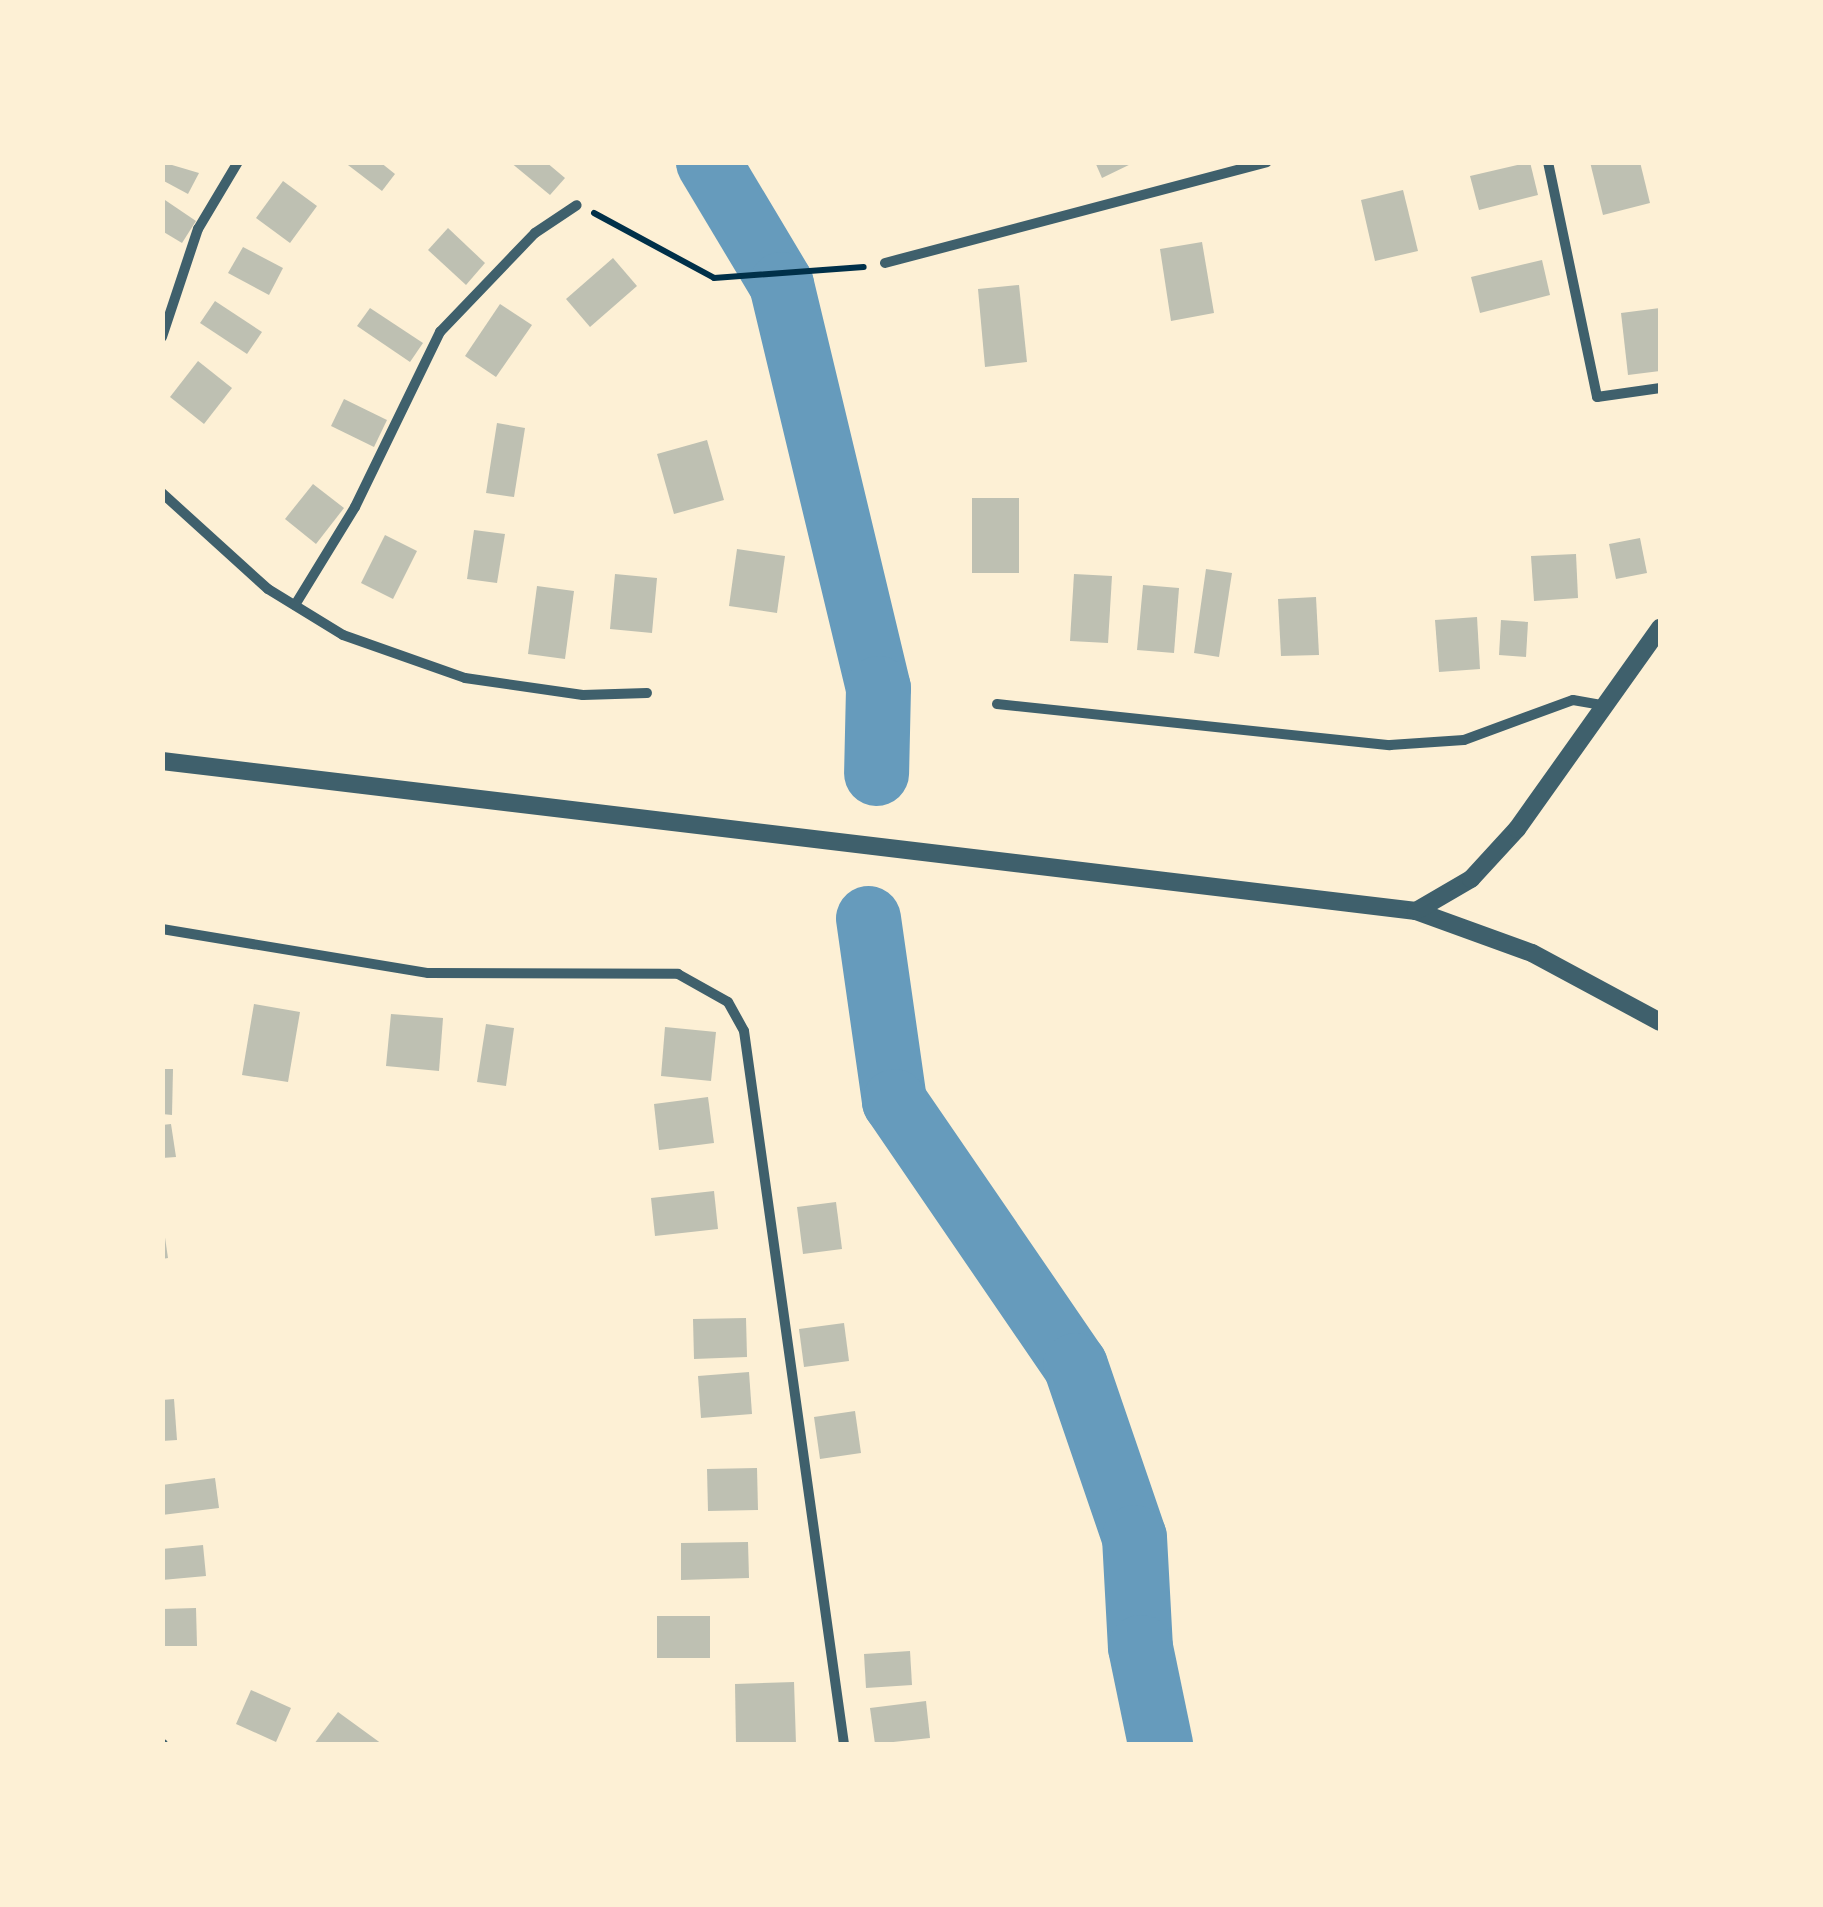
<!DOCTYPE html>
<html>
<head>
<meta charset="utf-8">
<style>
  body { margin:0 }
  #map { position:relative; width:1823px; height:1907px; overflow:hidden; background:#fdf0d5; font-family:Montserrat,sans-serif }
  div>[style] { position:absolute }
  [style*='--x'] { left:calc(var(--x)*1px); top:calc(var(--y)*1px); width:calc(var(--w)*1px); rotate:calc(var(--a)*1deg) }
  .river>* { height:65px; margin:-32.5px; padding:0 32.5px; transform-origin:32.5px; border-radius:32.5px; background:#669bbc }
  .building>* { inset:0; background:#bec0b2 }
  .path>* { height:6px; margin:-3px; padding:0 3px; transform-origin:3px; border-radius:3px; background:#003049 }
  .minor>* { height:10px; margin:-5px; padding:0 5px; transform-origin:5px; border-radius:5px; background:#3f606c }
  .tertiary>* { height:18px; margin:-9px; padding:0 9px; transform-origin:9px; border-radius:9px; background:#3f606c }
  span { translate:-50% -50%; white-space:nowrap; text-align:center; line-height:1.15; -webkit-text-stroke:10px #fdf0d5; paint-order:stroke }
  .frame { position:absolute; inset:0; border:165px solid #fdf0d5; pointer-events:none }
</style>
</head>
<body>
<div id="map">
  <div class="river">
    <div style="--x:708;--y:162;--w:142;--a:59.1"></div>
    <div style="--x:781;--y:284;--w:415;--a:76.5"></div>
    <div style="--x:878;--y:688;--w:85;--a:91.3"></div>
    <div style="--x:868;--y:918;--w:185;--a:81.9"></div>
    <div style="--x:894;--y:1101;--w:320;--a:55.6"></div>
    <div style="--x:1075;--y:1365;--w:182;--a:71.1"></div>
    <div style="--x:1134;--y:1537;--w:110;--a:86.9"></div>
    <div style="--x:1140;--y:1647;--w:99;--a:78.3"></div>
  </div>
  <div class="building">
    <div style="clip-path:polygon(162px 162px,199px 173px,188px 194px,162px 180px)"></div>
    <div style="clip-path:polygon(344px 162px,380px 162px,395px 174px,382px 191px)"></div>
    <div style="clip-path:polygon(510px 162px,546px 162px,565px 178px,550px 195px)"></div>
    <div style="clip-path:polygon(1095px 162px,1135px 162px,1102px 178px)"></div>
    <div style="clip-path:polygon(1530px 162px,1538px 195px,1479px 210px,1470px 176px)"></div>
    <div style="clip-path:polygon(1590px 162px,1640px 162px,1650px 203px,1603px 215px)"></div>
    <div style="clip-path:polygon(283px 181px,317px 206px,290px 243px,256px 218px)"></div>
    <div style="clip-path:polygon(1403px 190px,1418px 251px,1375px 261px,1361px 200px)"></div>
    <div style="clip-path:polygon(162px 198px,196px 221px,182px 243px,162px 231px)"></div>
    <div style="clip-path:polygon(448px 228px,485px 263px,466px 285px,428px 250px)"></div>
    <div style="clip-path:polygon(1202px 242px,1214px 313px,1171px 321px,1160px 249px)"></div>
    <div style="clip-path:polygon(243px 247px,283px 268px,269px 295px,228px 273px)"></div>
    <div style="clip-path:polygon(613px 258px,637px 286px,590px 327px,566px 299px)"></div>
    <div style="clip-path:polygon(1542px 260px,1550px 295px,1480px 313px,1471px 277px)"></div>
    <div style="clip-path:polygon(1019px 285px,1027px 362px,985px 367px,978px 289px)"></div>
    <div style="clip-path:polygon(215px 301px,262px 332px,247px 354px,200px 323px)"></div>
    <div style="clip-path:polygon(500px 304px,532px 325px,496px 377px,465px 356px)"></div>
    <div style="clip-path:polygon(370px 308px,423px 343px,410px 362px,357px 326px)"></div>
    <div style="clip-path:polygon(1660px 308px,1660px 371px,1628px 375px,1621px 313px)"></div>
    <div style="clip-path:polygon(198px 361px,232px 388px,204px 424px,170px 397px)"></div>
    <div style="clip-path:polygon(344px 399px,387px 420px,374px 447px,331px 426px)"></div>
    <div style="clip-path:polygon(497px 423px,525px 428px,514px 497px,486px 493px)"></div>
    <div style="clip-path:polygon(707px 440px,724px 500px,674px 514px,657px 454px)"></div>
    <div style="clip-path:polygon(313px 484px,344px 508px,316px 544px,285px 519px)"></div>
    <div style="clip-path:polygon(972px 498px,1019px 498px,1019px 573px,972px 573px)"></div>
    <div style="clip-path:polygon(474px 530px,505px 534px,497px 583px,467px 579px)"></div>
    <div style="clip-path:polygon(385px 535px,417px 551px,393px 599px,361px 583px)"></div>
    <div style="clip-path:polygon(1640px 538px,1647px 573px,1616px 579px,1609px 544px)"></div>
    <div style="clip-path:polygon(737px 549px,785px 556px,777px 613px,729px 606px)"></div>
    <div style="clip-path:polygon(1576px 554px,1578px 598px,1534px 601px,1531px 556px)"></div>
    <div style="clip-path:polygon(1206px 569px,1232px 573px,1219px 657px,1194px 653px)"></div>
    <div style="clip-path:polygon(615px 574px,657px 578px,652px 633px,610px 629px)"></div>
    <div style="clip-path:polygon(1074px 574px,1112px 576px,1108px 643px,1070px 641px)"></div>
    <div style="clip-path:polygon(1143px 585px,1179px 588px,1174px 653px,1137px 650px)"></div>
    <div style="clip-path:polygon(537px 586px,574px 591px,565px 659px,528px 654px)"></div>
    <div style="clip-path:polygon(1316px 597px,1319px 655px,1281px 656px,1278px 599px)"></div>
    <div style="clip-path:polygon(1477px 617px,1480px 669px,1439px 672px,1435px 620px)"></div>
    <div style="clip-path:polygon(1501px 620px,1528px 622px,1526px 657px,1499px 655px)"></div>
    <div style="clip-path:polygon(254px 1004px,300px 1012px,288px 1082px,242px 1075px)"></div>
    <div style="clip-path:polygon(391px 1014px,443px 1018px,439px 1071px,386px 1066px)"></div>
    <div style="clip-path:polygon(486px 1024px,514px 1028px,506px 1086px,477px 1082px)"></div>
    <div style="clip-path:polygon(665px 1027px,716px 1032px,711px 1081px,661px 1076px)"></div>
    <div style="clip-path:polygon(162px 1069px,173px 1069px,172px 1115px,162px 1114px)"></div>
    <div style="clip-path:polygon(708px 1097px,714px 1143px,659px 1150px,654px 1104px)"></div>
    <div style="clip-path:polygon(171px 1124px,176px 1157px,162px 1158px,162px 1125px)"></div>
    <div style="clip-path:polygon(714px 1191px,718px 1229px,655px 1236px,651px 1198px)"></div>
    <div style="clip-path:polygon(836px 1202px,842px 1249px,803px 1254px,797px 1207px)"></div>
    <div style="clip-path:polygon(162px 1217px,168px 1258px,162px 1259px)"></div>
    <div style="clip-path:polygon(746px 1318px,747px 1357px,694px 1359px,693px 1319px)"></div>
    <div style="clip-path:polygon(844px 1323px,849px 1361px,804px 1367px,799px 1329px)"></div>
    <div style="clip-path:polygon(749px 1372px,752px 1414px,701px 1418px,698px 1376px)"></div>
    <div style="clip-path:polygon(174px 1399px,177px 1440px,162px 1441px,162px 1400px)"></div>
    <div style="clip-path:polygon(855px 1411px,861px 1453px,820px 1459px,814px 1417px)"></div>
    <div style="clip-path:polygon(757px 1468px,758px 1510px,708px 1511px,707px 1469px)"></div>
    <div style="clip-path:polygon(215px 1478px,219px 1508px,162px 1515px,162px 1485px)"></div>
    <div style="clip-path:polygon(748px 1542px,749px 1578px,681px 1580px,681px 1543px)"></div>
    <div style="clip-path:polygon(203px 1545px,206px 1576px,162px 1580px,162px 1549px)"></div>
    <div style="clip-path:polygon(196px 1608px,197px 1646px,162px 1646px,162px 1609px)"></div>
    <div style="clip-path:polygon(657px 1616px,710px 1616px,710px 1658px,657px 1658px)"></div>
    <div style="clip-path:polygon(910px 1651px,912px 1685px,866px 1688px,864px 1654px)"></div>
    <div style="clip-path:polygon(794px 1682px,796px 1744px,736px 1744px,735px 1684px)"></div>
    <div style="clip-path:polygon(251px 1690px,291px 1708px,276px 1742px,236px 1724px)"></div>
    <div style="clip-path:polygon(926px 1701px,930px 1738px,875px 1744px,870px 1708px)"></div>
    <div style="clip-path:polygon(338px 1712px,382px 1744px,314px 1744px)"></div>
  </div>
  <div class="path">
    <div style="--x:594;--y:213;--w:136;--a:28.4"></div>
    <div style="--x:714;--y:278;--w:150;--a:-4.2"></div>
  </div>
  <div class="minor">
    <div style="--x:1548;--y:162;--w:240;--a:78.2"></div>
    <div style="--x:1597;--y:397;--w:64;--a:-8.1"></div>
    <div style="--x:885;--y:263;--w:395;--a:-14.8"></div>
    <div style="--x:162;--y:337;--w:114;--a:-71.6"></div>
    <div style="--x:198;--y:229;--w:78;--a:-59.2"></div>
    <div style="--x:162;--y:493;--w:143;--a:42.2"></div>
    <div style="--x:268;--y:589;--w:88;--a:31.5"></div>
    <div style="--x:343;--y:635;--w:129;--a:19.4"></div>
    <div style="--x:465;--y:678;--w:119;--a:8.2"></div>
    <div style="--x:583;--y:695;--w:64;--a:-1.8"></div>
    <div style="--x:295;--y:605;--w:115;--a:-58.5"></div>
    <div style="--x:355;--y:507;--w:195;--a:-64.1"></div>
    <div style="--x:440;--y:332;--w:137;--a:-46.2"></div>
    <div style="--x:535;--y:233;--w:50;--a:-33.7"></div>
    <div style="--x:997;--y:704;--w:395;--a:6"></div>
    <div style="--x:1390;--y:745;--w:74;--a:-3.9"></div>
    <div style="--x:1464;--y:740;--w:116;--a:-20.2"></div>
    <div style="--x:1573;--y:700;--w:34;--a:10"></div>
    <div style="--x:162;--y:929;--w:270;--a:9.4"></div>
    <div style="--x:428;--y:973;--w:250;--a:0.2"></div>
    <div style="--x:678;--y:974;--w:57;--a:29.2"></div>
    <div style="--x:728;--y:1002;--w:33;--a:61"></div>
    <div style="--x:744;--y:1031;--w:720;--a:82.02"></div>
    <div style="--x:162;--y:1744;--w:1;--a:0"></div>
  </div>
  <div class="tertiary">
    <div style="--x:162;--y:761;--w:1263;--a:6.82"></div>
    <div style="--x:1416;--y:911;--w:123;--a:19.9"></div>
    <div style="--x:1532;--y:953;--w:145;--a:28.3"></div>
    <div style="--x:1416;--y:911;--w:64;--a:-30.2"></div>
    <div style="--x:1471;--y:879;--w:68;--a:-47.4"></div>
    <div style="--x:1517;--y:829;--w:247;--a:-54.6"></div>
  </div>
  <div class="frame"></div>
</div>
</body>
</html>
